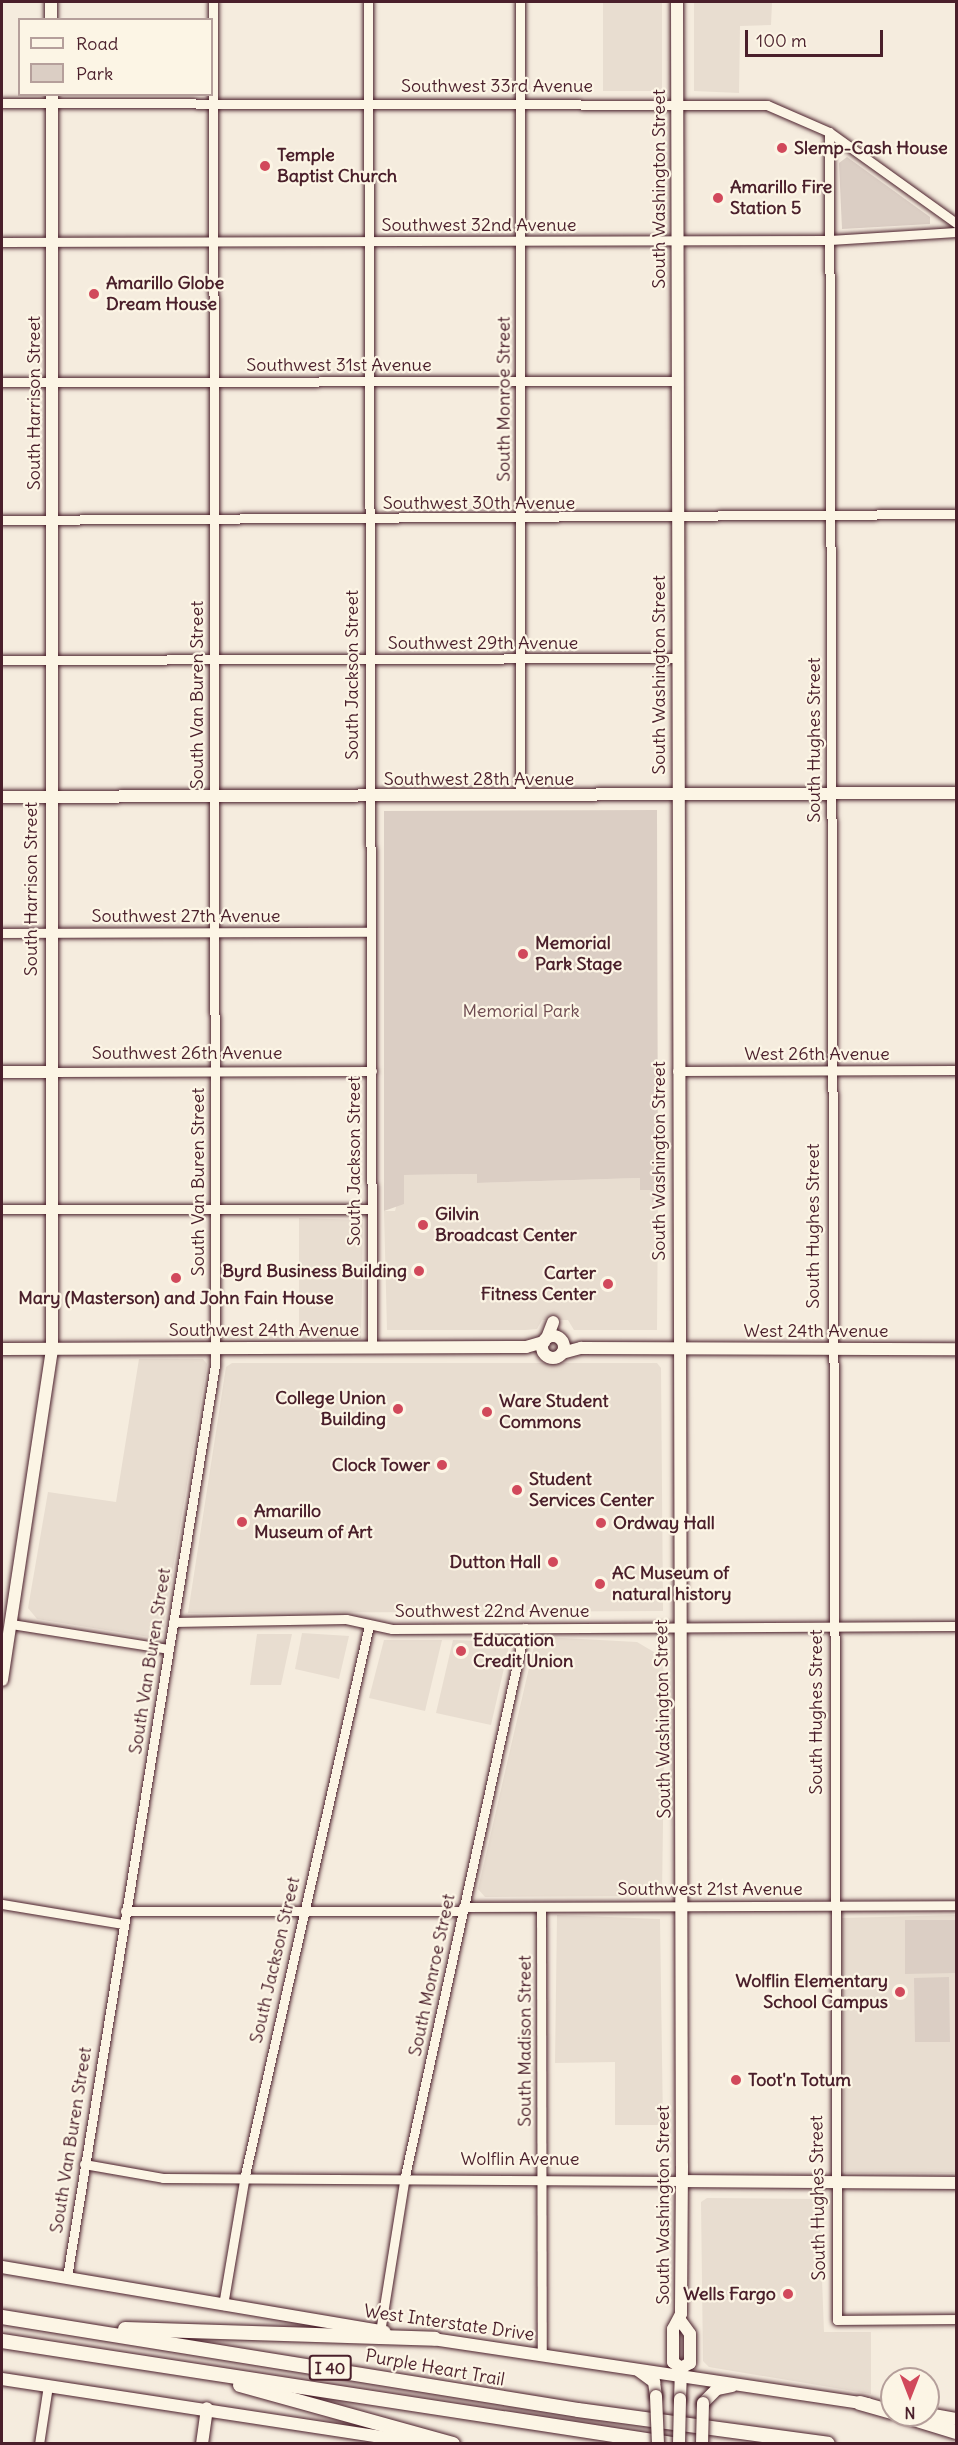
<!DOCTYPE html>
<html>
<head>
<meta charset="utf-8">
<style>
  body { margin:0 }
  #map { position:relative; width:958px; height:2445px; overflow:hidden; background:#f5ecde; font-family:Delius,sans-serif }
  div>[style] { position:absolute }
  [style*='--x'] { left:calc(var(--x)*1px); top:calc(var(--y)*1px); width:calc(var(--w)*1px); rotate:calc(var(--a)*1deg) }
  .built>* { inset:0; background:#e8ddd0 }
  .green>* { inset:0; background:#dbcec4 }
  .roads { filter:drop-shadow(0 0 2px #4a1f2b) drop-shadow(0 0 2px #4a1f2b) }
  .minor>* { height:9px; margin:-4.5px; padding:0 4.5px; transform-origin:4.5px; border-radius:4.5px; background:#fcf5e5 }
  .major>* { height:12px; margin:-6px; padding:0 6px; transform-origin:6px; border-radius:6px; background:#fcf5e5 }
  .major>.ring { margin:-6px; padding:0; box-sizing:content-box; background:none; border:12px solid #fcf5e5; border-radius:50% }
  .highway>* { height:14px; margin:-7px; padding:0 7px; transform-origin:7px; border-radius:7px; background:#fcf5e5 }
  .bridges { filter:drop-shadow(0 0 2px #4a1f2b) drop-shadow(0 0 2px #4a1f2b) }
  .major-bridge>* { height:12px; margin:-6px; padding:0 6px; transform-origin:6px; border-radius:6px; background:#fcf5e5 }
  .dots>* { width:16px; height:16px; translate:-50% -50%; box-sizing:border-box; border:3px solid #fcf5e5; border-radius:50% }
  span { translate:-50% -50%; white-space:nowrap; text-align:center; line-height:1.15; -webkit-text-stroke:4.5px #fcf5e5; paint-order:stroke }
  .shield-label span { padding:2px 4px; background:#fcf5e5; border:2px solid; border-radius:4px; -webkit-text-stroke-width:0 }
  .shield-label { font-size:16px; color:#4a1f2b; font-weight:700 }
  .street-label { font-size:18px; color:#4a1f2b }
  .poi-label { font-size:18px; color:#4a1f2b; font-weight:700 }
  .left { translate:0 -50%; text-align:left }
  .right { translate:-100% -50%; text-align:right }
  .park-label { font-size:18px; color:#6e4b51 }
  .frame { position:absolute; inset:0; border:3px solid #4a1f2b; pointer-events:none }
  .legend { position:absolute; left:18px; top:18px; width:195px; height:78px; box-sizing:border-box; background:#fcf5e5; border:2px solid #b59f9b; margin:0; padding:8px 10px; list-style:none; font-size:18px; color:#4a1f2b }
  .legend li { display:flex; align-items:center; gap:12px; height:30px }
  .legend b { width:30px; border:2px solid #b59f9b }
  .north { position:absolute; left:880px; top:2367px; width:60px; height:60px; box-sizing:border-box; background:#fcf5e5; border:2px solid #b59f9b; border-radius:50%; rotate:180deg; font-size:16px; font-weight:700; line-height:24px; text-align:center; color:#4a1f2b }
  .north::after { content:''; display:block; margin:auto; width:21px; height:27px; background:#d1495b; clip-path:polygon(50% 0,100% 100%,50% 72%,0 100%) }
  .scale { position:absolute; left:745px; top:30px; width:138px; height:27px; box-sizing:border-box; border:3px solid #4a1f2b; border-top:0; padding-left:8px; font-size:18px; line-height:21px; white-space:nowrap; color:#4a1f2b; -webkit-text-stroke:4px #fcf5e5; paint-order:stroke }
</style>
</head>
<body>
<div id="map">
  <div class="built">
    <div style="clip-path:polygon(603px 2px,662px 2px,662px 91px,603px 91px)"></div>
    <div style="clip-path:polygon(694px 2px,772px 2px,771px 25px,740px 26px,739px 93px,694px 91px)"></div>
    <div style="clip-path:polygon(477px 1174px,478px 1183px,640px 1178px,652px 1190px,652px 1202px,658px 1202px,657px 1330px,574px 1330px,568px 1320px,542px 1320px,537px 1329px,526px 1330px,387px 1330px,384px 1211px,395px 1211px,404px 1175px)"></div>
    <div style="clip-path:polygon(299px 1218px,363px 1220px,361px 1339px,299px 1339px)"></div>
    <div style="clip-path:polygon(139px 1359px,203px 1359px,207px 1364px,162px 1634px,156px 1638px,37px 1619px,28px 1608px,48px 1492px,116px 1502px)"></div>
    <div style="clip-path:polygon(232px 1363px,657px 1363px,661px 1368px,663px 1611px,188px 1613px,226px 1367px)"></div>
    <div style="clip-path:polygon(302px 1633px,349px 1636px,339px 1679px,295px 1669px)"></div>
    <div style="clip-path:polygon(257px 1634px,292px 1634px,281px 1685px,250px 1685px)"></div>
    <div style="clip-path:polygon(544px 1637px,637px 1642px,659px 1655px,665px 1675px,662px 1896px,485px 1897px,478px 1889px,535px 1642px)"></div>
    <div style="clip-path:polygon(384px 1640px,442px 1640px,425px 1711px,369px 1698px)"></div>
    <div style="clip-path:polygon(453px 1640px,510px 1642px,491px 1725px,436px 1713px)"></div>
    <div style="clip-path:polygon(557px 1915px,660px 1919px,663px 2125px,615px 2125px,615px 2062px,555px 2063px)"></div>
    <div style="clip-path:polygon(956px 1915px,956px 2173px,845px 2173px,842px 1918px)"></div>
    <div style="clip-path:polygon(707px 2198px,819px 2199px,824px 2332px,871px 2332px,871px 2394px,709px 2367px,703px 2361px,701px 2202px)"></div>
  </div>
  <div class="green">
    <div style="clip-path:polygon(847px 157px,930px 217px,930px 224px,842px 229px,839px 163px)"></div>
    <div style="clip-path:polygon(657px 810px,658px 1202px,652px 1202px,651px 1190px,640px 1190px,640px 1178px,477px 1183px,477px 1174px,404px 1175px,404px 1204px,384px 1211px,384px 811px)"></div>
    <div style="clip-path:polygon(905px 1920px,956px 1920px,956px 1973px,905px 1974px)"></div>
    <div style="clip-path:polygon(949px 1977px,950px 2042px,915px 2042px,914px 1978px)"></div>
  </div>
  <div class="roads">
    <div class="minor">
      <div style="--x:368;--y:2;--w:1346;--a:89.83"></div>
      <div style="--x:2;--y:103;--w:765;--a:0.15"></div>
      <div style="--x:767;--y:105;--w:68;--a:23.5"></div>
      <div style="--x:829;--y:132;--w:156;--a:35.6"></div>
      <div style="--x:829;--y:132;--w:2188;--a:89.79"></div>
      <div style="--x:837;--y:2320;--w:119;--a:-0.5"></div>
      <div style="--x:2;--y:242;--w:828;--a:-0.14"></div>
      <div style="--x:830;--y:240;--w:126;--a:-3.6"></div>
      <div style="--x:2;--y:382;--w:674;--a:-0.09"></div>
      <div style="--x:2;--y:520;--w:954;--a:-0.36"></div>
      <div style="--x:2;--y:660;--w:675;--a:-0.17"></div>
      <div style="--x:520;--y:796;--w:794;--a:-90"></div>
      <div style="--x:2;--y:933;--w:369;--a:-0.2"></div>
      <div style="--x:677;--y:1071;--w:279;--a:-0.2"></div>
      <div style="--x:51;--y:1072;--w:321;--a:-0.2"></div>
      <div style="--x:2;--y:1209;--w:369;--a:0"></div>
      <div style="--x:173;--y:1622;--w:173;--a:-1"></div>
      <div style="--x:346;--y:1619;--w:47;--a:12.3"></div>
      <div style="--x:392;--y:1629;--w:564;--a:-0.3"></div>
      <div style="--x:11;--y:1624;--w:159;--a:9"></div>
      <div style="--x:2;--y:1904;--w:123;--a:9.4"></div>
      <div style="--x:463;--y:1907;--w:493;--a:-0.2"></div>
      <div style="--x:541;--y:1907;--w:448;--a:89.9"></div>
      <div style="--x:125;--y:1911;--w:337;--a:0"></div>
      <div style="--x:84;--y:2164;--w:80;--a:10"></div>
      <div style="--x:163;--y:2178;--w:519;--a:0.33"></div>
      <div style="--x:67;--y:2277;--w:924;--a:-80.78"></div>
      <div style="--x:215;--y:1365;--w:1363;--a:-90.08"></div>
      <div style="--x:223;--y:2305;--w:132;--a:-80.4"></div>
      <div style="--x:245;--y:2175;--w:564;--a:-77.29"></div>
      <div style="--x:380;--y:2332;--w:158;--a:-80.9"></div>
      <div style="--x:405;--y:2176;--w:561;--a:-77.65"></div>
      <div style="--x:39;--y:2444;--w:60;--a:-81.3"></div>
    </div>
    <div class="major">
      <div style="--x:51;--y:2;--w:18;--a:90"></div>
      <div style="--x:677;--y:2;--w:2164;--a:89.87"></div>
      <div style="--x:682;--y:2166;--w:148;--a:90.4"></div>
      <div style="--x:681;--y:2314;--w:17;--a:118"></div>
      <div style="--x:673;--y:2329;--w:33;--a:90"></div>
      <div style="--x:673;--y:2362;--w:10;--a:37"></div>
      <div style="--x:2;--y:797;--w:954;--a:-0.24"></div>
      <div style="--x:2;--y:1072;--w:49;--a:0"></div>
      <div class="ring" style="left:542px;top:1336px;width:10px;height:10px"></div>
      <div style="--x:547;--y:1338;--w:17;--a:-69"></div>
      <div style="--x:2;--y:1349;--w:524;--a:-0.22"></div>
      <div style="--x:526;--y:1347;--w:19;--a:-16"></div>
      <div style="--x:562;--y:1353;--w:20;--a:-15"></div>
      <div style="--x:581;--y:1348;--w:375;--a:0.2"></div>
      <div style="--x:2;--y:1680;--w:335;--a:-81.4"></div>
      <div style="--x:52;--y:1349;--w:1255;--a:-90"></div>
      <div style="--x:682;--y:2181;--w:274;--a:0.4"></div>
      <div style="--x:2;--y:2267;--w:388;--a:9.6"></div>
      <div style="--x:680;--y:2320;--w:17;--a:54"></div>
      <div style="--x:690;--y:2334;--w:29;--a:90"></div>
      <div style="--x:690;--y:2363;--w:10;--a:151"></div>
      <div style="--x:426;--y:2338;--w:447;--a:8.5"></div>
      <div style="--x:639;--y:2371;--w:19;--a:36"></div>
      <div style="--x:654;--y:2382;--w:14;--a:82"></div>
      <div style="--x:2;--y:2379;--w:430;--a:8.7"></div>
      <div style="--x:680;--y:2399;--w:29;--a:-88"></div>
      <div style="--x:703;--y:2403;--w:20;--a:-45"></div>
      <div style="--x:717;--y:2389;--w:15;--a:-11"></div>
      <div style="--x:928;--y:2414;--w:28;--a:10"></div>
      <div style="--x:202;--y:2444;--w:36;--a:-82"></div>
    </div>
    <div class="highway">
      <div style="--x:2;--y:2317;--w:583;--a:9.17"></div>
      <div style="--x:578;--y:2410;--w:252;--a:7.7"></div>
      <div style="--x:125;--y:2329;--w:310;--a:1.8"></div>
      <div style="--x:2;--y:2341;--w:678;--a:8.74"></div>
      <div style="--x:240;--y:2385;--w:221;--a:15.5"></div>
      <div style="--x:860;--y:2403;--w:33;--a:16"></div>
      <div style="--x:901;--y:2415;--w:58;--a:17.2"></div>
    </div>
  </div>
  <div class="bridges">
    <div class="major-bridge">
      <div style="--x:656;--y:2396;--w:48;--a:87.6"></div>
      <div style="--x:679;--y:2444;--w:45;--a:-88.7"></div>
      <div style="--x:702;--y:2444;--w:41;--a:-88.6"></div>
    </div>
  </div>
  <div class="dots">
    <div style="left:782px;top:148px;background:#d1495b"></div>
    <div style="left:265px;top:166px;background:#d1495b"></div>
    <div style="left:718px;top:198px;background:#d1495b"></div>
    <div style="left:94px;top:294px;background:#d1495b"></div>
    <div style="left:523px;top:954px;background:#d1495b"></div>
    <div style="left:423px;top:1225px;background:#d1495b"></div>
    <div style="left:419px;top:1271px;background:#d1495b"></div>
    <div style="left:176px;top:1278px;background:#d1495b"></div>
    <div style="left:608px;top:1284px;background:#d1495b"></div>
    <div style="left:398px;top:1409px;background:#d1495b"></div>
    <div style="left:487px;top:1412px;background:#d1495b"></div>
    <div style="left:442px;top:1465px;background:#d1495b"></div>
    <div style="left:517px;top:1490px;background:#d1495b"></div>
    <div style="left:242px;top:1522px;background:#d1495b"></div>
    <div style="left:601px;top:1523px;background:#d1495b"></div>
    <div style="left:553px;top:1562px;background:#d1495b"></div>
    <div style="left:600px;top:1584px;background:#d1495b"></div>
    <div style="left:461px;top:1651px;background:#d1495b"></div>
    <div style="left:900px;top:1992px;background:#d1495b"></div>
    <div style="left:736px;top:2080px;background:#d1495b"></div>
    <div style="left:788px;top:2294px;background:#d1495b"></div>
  </div>
  <div class="shield-label">
    <span style="left:330px;top:2368px">I 40</span>
  </div>
  <div class="street-label">
    <span style="left:497px;top:86px">Southwest 33rd Avenue</span>
    <span style="left:659px;top:189px;rotate:-90deg">South Washington Street</span>
    <span style="left:479px;top:225px">Southwest 32nd Avenue</span>
    <span style="left:339px;top:365px">Southwest 31st Avenue</span>
    <span style="left:504px;top:399px;rotate:-90deg">South Monroe Street</span>
    <span style="left:34px;top:403px;rotate:-90deg">South Harrison Street</span>
    <span style="left:479px;top:503px">Southwest 30th Avenue</span>
    <span style="left:483px;top:643px">Southwest 29th Avenue</span>
    <span style="left:352px;top:675px;rotate:-90deg">South Jackson Street</span>
    <span style="left:659px;top:675px;rotate:-90deg">South Washington Street</span>
    <span style="left:197px;top:695px;rotate:-90deg">South Van Buren Street</span>
    <span style="left:814px;top:740px;rotate:-90deg">South Hughes Street</span>
    <span style="left:479px;top:779px">Southwest 28th Avenue</span>
    <span style="left:31px;top:889px;rotate:-90deg">South Harrison Street</span>
    <span style="left:186px;top:916px">Southwest 27th Avenue</span>
    <span style="left:187px;top:1053px">Southwest 26th Avenue</span>
    <span style="left:817px;top:1054px">West 26th Avenue</span>
    <span style="left:354px;top:1161px;rotate:-90deg">South Jackson Street</span>
    <span style="left:659px;top:1161px;rotate:-90deg">South Washington Street</span>
    <span style="left:198px;top:1182px;rotate:-90deg">South Van Buren Street</span>
    <span style="left:813px;top:1226px;rotate:-90deg">South Hughes Street</span>
    <span style="left:264px;top:1330px">Southwest 24th Avenue</span>
    <span style="left:816px;top:1331px">West 24th Avenue</span>
    <span style="left:492px;top:1611px">Southwest 22nd Avenue</span>
    <span style="left:150px;top:1661px;rotate:-81deg">South Van Buren Street</span>
    <span style="left:816px;top:1712px;rotate:-90deg">South Hughes Street</span>
    <span style="left:663px;top:1719px;rotate:-91deg">South Washington Street</span>
    <span style="left:710px;top:1889px">Southwest 21st Avenue</span>
    <span style="left:275px;top:1960px;rotate:-77deg">South Jackson Street</span>
    <span style="left:432px;top:1975px;rotate:-78deg">South Monroe Street</span>
    <span style="left:525px;top:2041px;rotate:-90deg">South Madison Street</span>
    <span style="left:71px;top:2140px;rotate:-81deg">South Van Buren Street</span>
    <span style="left:520px;top:2159px">Wolflin Avenue</span>
    <span style="left:818px;top:2198px;rotate:-91deg">South Hughes Street</span>
    <span style="left:663px;top:2205px;rotate:-90deg">South Washington Street</span>
    <span style="left:449px;top:2323px;rotate:8deg">West Interstate Drive</span>
    <span style="left:435px;top:2368px;rotate:10deg">Purple Heart Trail</span>
  </div>
  <div class="poi-label">
    <span class="left" style="left:794px;top:148px">Slemp-Cash House</span>
    <span class="left" style="left:277px;top:166px">Temple<br>Baptist Church</span>
    <span class="left" style="left:730px;top:198px">Amarillo Fire<br>Station 5</span>
    <span class="left" style="left:106px;top:294px">Amarillo Globe<br>Dream House</span>
    <span class="left" style="left:535px;top:954px">Memorial<br>Park Stage</span>
    <span class="left" style="left:435px;top:1225px">Gilvin<br>Broadcast Center</span>
    <span class="right" style="left:407px;top:1271px">Byrd Business Building</span>
    <span class="right" style="left:596px;top:1284px">Carter<br>Fitness Center</span>
    <span style="left:176px;top:1298px">Mary (Masterson) and John Fain House</span>
    <span class="right" style="left:386px;top:1409px">College Union<br>Building</span>
    <span class="left" style="left:499px;top:1412px">Ware Student<br>Commons</span>
    <span class="right" style="left:430px;top:1465px">Clock Tower</span>
    <span class="left" style="left:529px;top:1490px">Student<br>Services Center</span>
    <span class="left" style="left:254px;top:1522px">Amarillo<br>Museum of Art</span>
    <span class="left" style="left:613px;top:1523px">Ordway Hall</span>
    <span class="right" style="left:541px;top:1562px">Dutton Hall</span>
    <span class="left" style="left:612px;top:1584px">AC Museum of<br>natural history</span>
    <span class="left" style="left:473px;top:1651px">Education<br>Credit Union</span>
    <span class="right" style="left:888px;top:1992px">Wolflin Elementary<br>School Campus</span>
    <span class="left" style="left:748px;top:2080px">Toot'n Totum</span>
    <span class="right" style="left:776px;top:2294px">Wells Fargo</span>
  </div>
  <div class="park-label">
    <span style="left:521px;top:1011px">Memorial Park</span>
  </div>
  <div class="frame"></div>
  <ul class="legend">
  <li><b style="height:8px;background:#fcf5e5"></b>Road</li>
  <li><b style="height:16px;background:#dbcec4"></b>Park</li>
  </ul>
  <div class="north">N</div>
  <div class="scale">100 m</div>
</div>
</body>
</html>
